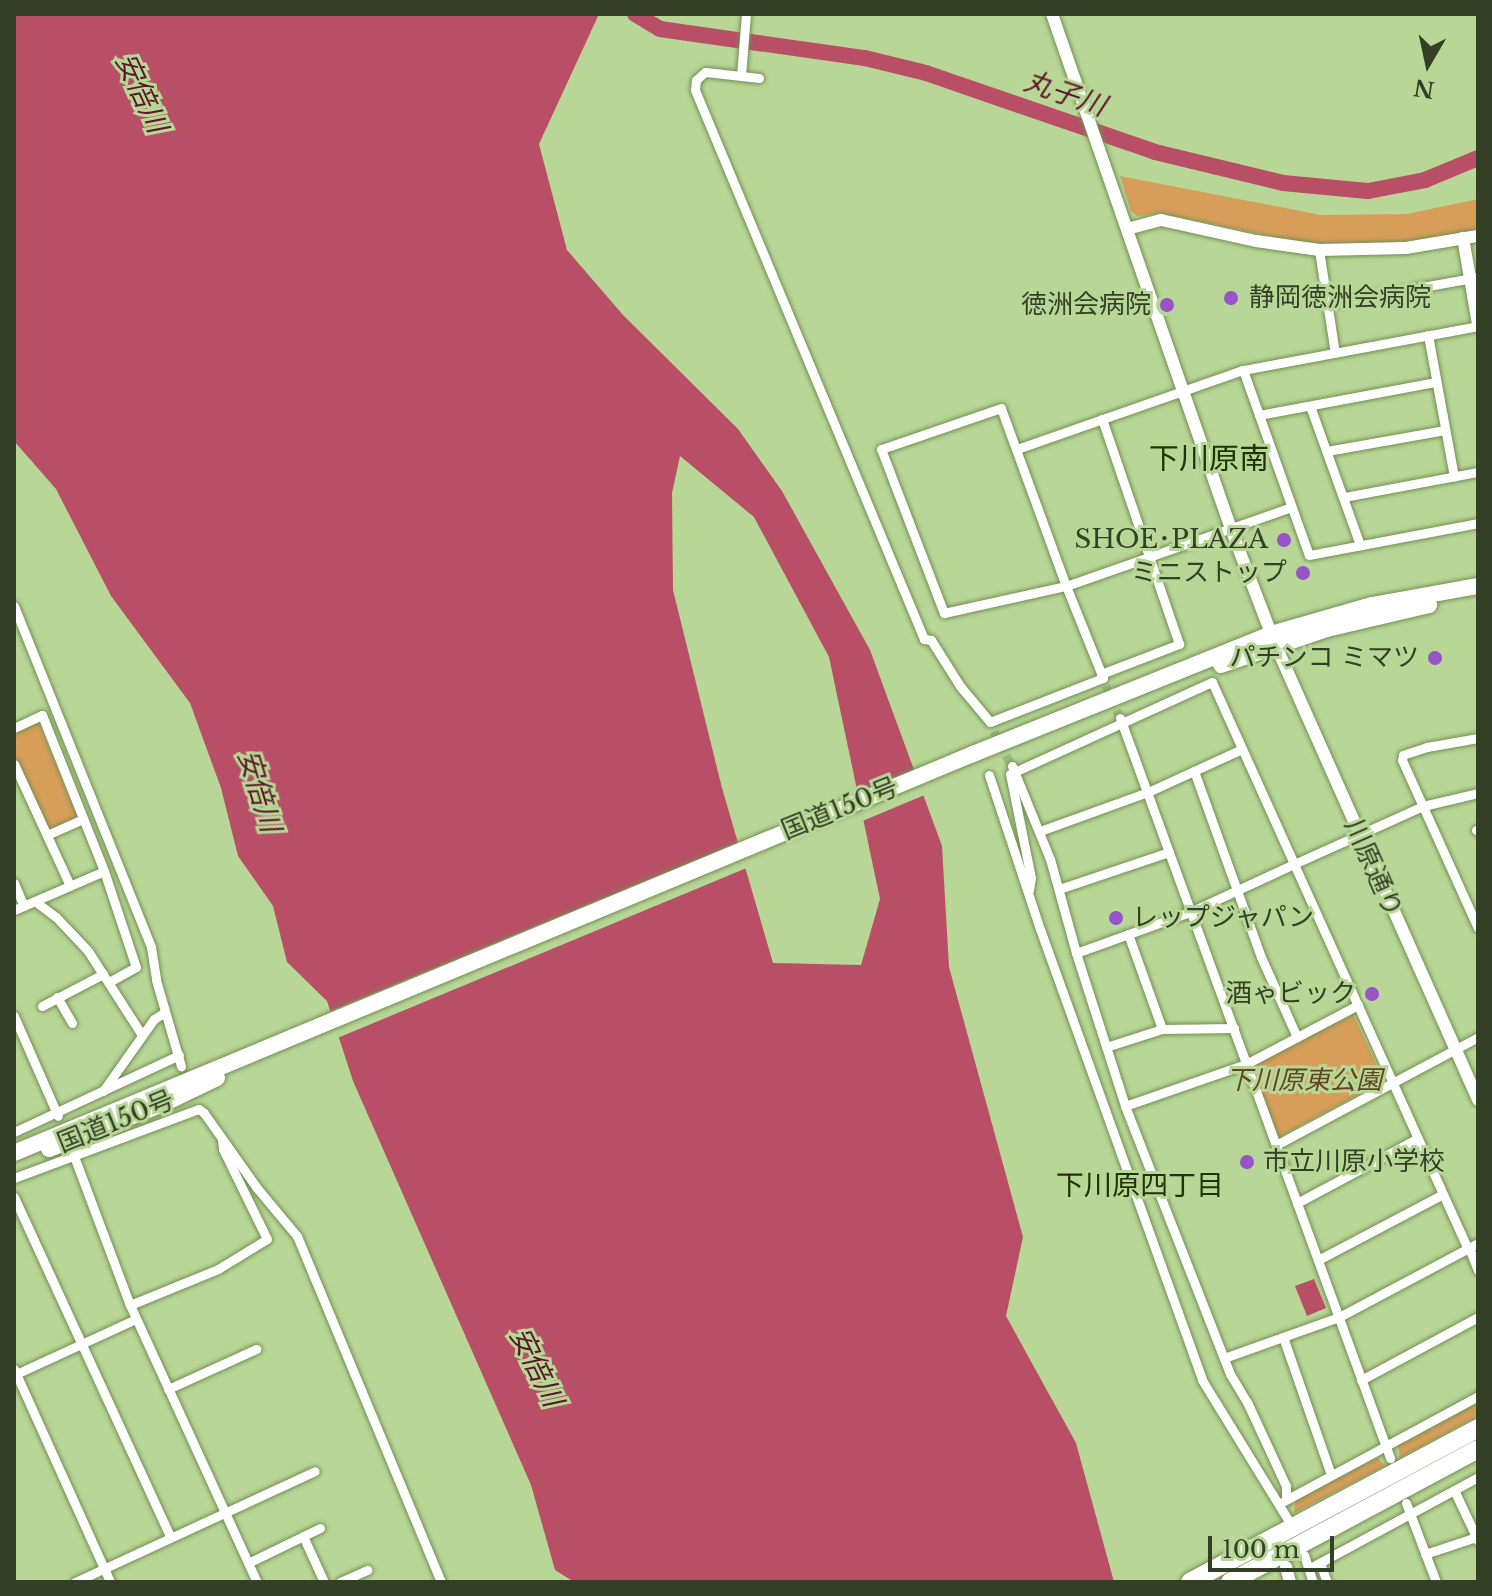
<!DOCTYPE html>
<html>
<head>
<meta charset="utf-8">
<style>
  body { margin:0 }
  #map { position:relative; width:1492px; height:1596px; overflow:hidden; background:#b8d797; font-family:"Libre Baskerville","Noto Sans JP",serif }
  div>[style] { position:absolute }
  [style*='--x'] { left:calc(var(--x)*1px); top:calc(var(--y)*1px); width:calc(var(--w)*1px); rotate:calc(var(--a)*1deg) }
  .green>* { inset:0; background:#d79e5a }
  .water>* { inset:0; background:#b94f66 }
  .pier>* { inset:0; background:#b8d797 }
  .river>* { height:16px; margin:-8px; padding:0 8px; transform-origin:8px; border-radius:8px; background:#b94f66 }
  .minor-tunnel>* { height:9px; margin-top:-4.5px; transform-origin:0; background:repeating-linear-gradient(90deg,#9eb980 0 9px,transparent 0 13.5px) }
  .roads { filter:drop-shadow(0 0 2px #738f52) drop-shadow(0 0 2px #738f52) }
  .minor>* { height:9px; margin:-4.5px; padding:0 4.5px; transform-origin:4.5px; border-radius:4.5px; background:#fff }
  .tertiary>* { height:12px; margin:-6px; padding:0 6px; transform-origin:6px; border-radius:6px; background:#fff }
  .trunk>* { height:16px; margin:-8px; padding:0 8px; transform-origin:8px; border-radius:8px; background:#fff }
  .motorway>* { height:18px; margin:-9px; padding:0 9px; transform-origin:9px; border-radius:9px; background:#fff }
  .dots>* { width:22px; height:22px; translate:-50% -50%; box-sizing:border-box; border:4px solid #b8d797; border-radius:50% }
  span { translate:-50% -50%; white-space:nowrap; text-align:center; line-height:1.15; -webkit-text-stroke:6px #b8d797; paint-order:stroke }
  .poi-label { font-size:26px; color:#344026 }
  .left { translate:0 -50%; text-align:left }
  .right { translate:-100% -50%; text-align:right }
  .street-label { font-size:26px; color:#344026 }
  .park-label { font-size:26px; color:#644520; font-style:italic }
  .water-label { font-size:28px; color:#5c1629; font-style:italic }
  .neighbourhood-label { font-size:28px; color:#203304 }
  .quarter-label { font-size:30px; color:#203304 }
  .frame { position:absolute; inset:0; border:16px solid #344026; pointer-events:none }
  .north { position:absolute; left:1388px; top:24px; width:80px; height:80px; -webkit-text-stroke:6px #b8d797; paint-order:stroke; rotate:189deg; font-size:22px; font-weight:700; line-height:32px; text-align:center; color:#344026 }
  .north::after { content:''; display:block; margin:auto; width:28px; height:36px; background:#344026; clip-path:polygon(50% 0,100% 100%,50% 72%,0 100%) }
  .scale { position:absolute; left:1208px; top:1536px; width:126px; height:36px; box-sizing:border-box; border:4px solid #344026; border-top:0; padding-left:10px; font-size:24px; line-height:28px; white-space:nowrap; color:#344026; -webkit-text-stroke:6px #b8d797; paint-order:stroke }
</style>
</head>
<body>
<div id="map">
  <div class="green">
    <div style="clip-path:polygon(1120px 176px,1321px 215px,1407px 214px,1478px 199px,1478px 232px,1421px 242px,1357px 247px,1303px 243px,1160px 213px,1137px 216px,1131px 211px)"></div>
    <div style="clip-path:polygon(38px 721px,78px 818px,52px 830px,47px 828px,14px 756px,14px 732px)"></div>
    <div style="clip-path:polygon(1353px 1014px,1384px 1081px,1277px 1138px,1251px 1070px,1253px 1065px)"></div>
    <div style="clip-path:polygon(1478px 1403px,1478px 1416px,1400px 1458px,1398px 1445px)"></div>
    <div style="clip-path:polygon(1378px 1458px,1385px 1466px,1294px 1513px,1295px 1499px)"></div>
  </div>
  <div class="water">
    <div style="clip-path:polygon(evenodd,14px 14px,599px 14px,539px 144px,567px 250px,623px 315px,738px 429px,782px 491px,870px 650px,942px 846px,949px 967px,1023px 1237px,1006px 1316px,1076px 1443px,1114px 1582px,574px 1582px,555px 1570px,531px 1485px,353px 1081px,327px 1001px,287px 962px,273px 906px,238px 856px,221px 788px,190px 703px,111px 596px,56px 489px,14px 441px,14px 14px,680px 456px,754px 517px,829px 657px,880px 899px,861px 965px,773px 963px,722px 788px,673px 590px,672px 493px,680px 456px)"></div>
    <div style="clip-path:polygon(1314px 1279px,1326px 1308px,1307px 1316px,1295px 1286px)"></div>
  </div>
  <div class="pier">
    <div style="clip-path:polygon(918px 768px,927px 794px,860px 822px,854px 794px)"></div>
    <div style="clip-path:polygon(742px 841px,749px 867px,335px 1039px,326px 1013px)"></div>
  </div>
  <div class="river">
    <div style="--x:635;--y:14;--w:29;--a:31"></div>
    <div style="--x:660;--y:29;--w:207;--a:8.1"></div>
    <div style="--x:865;--y:58;--w:63;--a:13.8"></div>
    <div style="--x:926;--y:73;--w:242;--a:19"></div>
    <div style="--x:1155;--y:152;--w:132;--a:13.6"></div>
    <div style="--x:1283;--y:183;--w:85;--a:5.4"></div>
    <div style="--x:1368;--y:191;--w:58;--a:-10.9"></div>
    <div style="--x:1425;--y:180;--w:57;--a:-22.5"></div>
  </div>
  <div class="minor-tunnel">
    <div style="--x:1106;--y:685;--w:36;--a:67"></div>
    <div style="--x:994;--y:731;--w:39;--a:63"></div>
    <div style="--x:181;--y:1066;--w:39;--a:69"></div>
  </div>
  <div class="roads">
    <div class="minor">
      <div style="--x:741;--y:76;--w:62;--a:-85.4"></div>
      <div style="--x:759;--y:78;--w:54;--a:-173.7"></div>
      <div style="--x:705;--y:72;--w:12;--a:138"></div>
      <div style="--x:696;--y:80;--w:10;--a:96"></div>
      <div style="--x:695;--y:90;--w:595;--a:67.36"></div>
      <div style="--x:924;--y:639;--w:7;--a:8"></div>
      <div style="--x:931;--y:640;--w:54;--a:57.8"></div>
      <div style="--x:960;--y:686;--w:47;--a:50.2"></div>
      <div style="--x:990;--y:722;--w:121;--a:-21.3"></div>
      <div style="--x:1103;--y:678;--w:99;--a:-111.9"></div>
      <div style="--x:1066;--y:586;--w:189;--a:-110.1"></div>
      <div style="--x:1001;--y:408;--w:127;--a:161.1"></div>
      <div style="--x:881;--y:449;--w:176;--a:69"></div>
      <div style="--x:944;--y:613;--w:125;--a:-12.5"></div>
      <div style="--x:1066;--y:586;--w:239;--a:-19.3"></div>
      <div style="--x:1319;--y:250;--w:104;--a:81.2"></div>
      <div style="--x:1328;--y:304;--w:152;--a:-10.2"></div>
      <div style="--x:1428;--y:335;--w:144;--a:79.6"></div>
      <div style="--x:1243;--y:370;--w:196;--a:70.4"></div>
      <div style="--x:1309;--y:555;--w:172;--a:-10.7"></div>
      <div style="--x:1310;--y:406;--w:148;--a:70.2"></div>
      <div style="--x:1259;--y:415;--w:180;--a:-10.6"></div>
      <div style="--x:1017;--y:449;--w:239;--a:-19.3"></div>
      <div style="--x:1243;--y:370;--w:239;--a:-10.6"></div>
      <div style="--x:1327;--y:451;--w:120;--a:-10.1"></div>
      <div style="--x:1344;--y:497;--w:136;--a:-10.6"></div>
      <div style="--x:14;--y:606;--w:367;--a:68.1"></div>
      <div style="--x:151;--y:947;--w:33;--a:81"></div>
      <div style="--x:156;--y:980;--w:90;--a:73.8"></div>
      <div style="--x:1101;--y:674;--w:84;--a:-21"></div>
      <div style="--x:1179;--y:644;--w:238;--a:-108.9"></div>
      <div style="--x:1120;--y:718;--w:788;--a:69.95"></div>
      <div style="--x:14;--y:728;--w:31;--a:-25"></div>
      <div style="--x:42;--y:715;--w:168;--a:68.3"></div>
      <div style="--x:104;--y:871;--w:101;--a:71.6"></div>
      <div style="--x:136;--y:967;--w:31;--a:151"></div>
      <div style="--x:1478;--y:738;--w:52;--a:170"></div>
      <div style="--x:1427;--y:747;--w:25;--a:162"></div>
      <div style="--x:1403;--y:755;--w:5;--a:101"></div>
      <div style="--x:1402;--y:760;--w:184;--a:65.7"></div>
      <div style="--x:14;--y:764;--w:134;--a:65.3"></div>
      <div style="--x:1012;--y:766;--w:100;--a:67.8"></div>
      <div style="--x:1050;--y:859;--w:98;--a:74.5"></div>
      <div style="--x:1076;--y:953;--w:161;--a:72.2"></div>
      <div style="--x:1125;--y:1106;--w:288;--a:68.6"></div>
      <div style="--x:1230;--y:1374;--w:33;--a:59"></div>
      <div style="--x:1247;--y:1402;--w:93;--a:65.1"></div>
      <div style="--x:1286;--y:1486;--w:13;--a:90"></div>
      <div style="--x:1194;--y:771;--w:198;--a:70.2"></div>
      <div style="--x:1261;--y:957;--w:88;--a:65.8"></div>
      <div style="--x:989;--y:775;--w:162;--a:71.7"></div>
      <div style="--x:1040;--y:929;--w:479;--a:70.2"></div>
      <div style="--x:1202;--y:1380;--w:162;--a:58.4"></div>
      <div style="--x:1476;--y:830;--w:2;--a:27"></div>
      <div style="--x:1040;--y:831;--w:115;--a:-19.9"></div>
      <div style="--x:1148;--y:792;--w:103;--a:-24.6"></div>
      <div style="--x:47;--y:835;--w:39;--a:-24"></div>
      <div style="--x:14;--y:883;--w:25;--a:67"></div>
      <div style="--x:1059;--y:889;--w:116;--a:-18.6"></div>
      <div style="--x:1029;--y:890;--w:12;--a:-81"></div>
      <div style="--x:1031;--y:878;--w:106;--a:-101.4"></div>
      <div style="--x:1010;--y:774;--w:222;--a:-24.5"></div>
      <div style="--x:1212;--y:682;--w:200;--a:65.7"></div>
      <div style="--x:1294;--y:864;--w:141;--a:-24.2"></div>
      <div style="--x:1423;--y:806;--w:57;--a:-13.3"></div>
      <div style="--x:36;--y:902;--w:25;--a:37"></div>
      <div style="--x:56;--y:917;--w:47;--a:46.7"></div>
      <div style="--x:88;--y:951;--w:100;--a:57.3"></div>
      <div style="--x:14;--y:910;--w:98;--a:-23.4"></div>
      <div style="--x:1128;--y:934;--w:101;--a:70.3"></div>
      <div style="--x:1076;--y:953;--w:121;--a:-19.8"></div>
      <div style="--x:1190;--y:912;--w:115;--a:-24.8"></div>
      <div style="--x:1294;--y:864;--w:422;--a:65.7"></div>
      <div style="--x:57;--y:997;--w:30;--a:60"></div>
      <div style="--x:42;--y:1006;--w:69;--a:-27.7"></div>
      <div style="--x:14;--y:1016;--w:109;--a:66.3"></div>
      <div style="--x:1106;--y:1047;--w:59;--a:-17.8"></div>
      <div style="--x:1162;--y:1029;--w:72;--a:-0.8"></div>
      <div style="--x:103;--y:1091;--w:88;--a:-54.7"></div>
      <div style="--x:154;--y:1019;--w:13;--a:-32"></div>
      <div style="--x:1125;--y:1106;--w:128;--a:-19.1"></div>
      <div style="--x:1246;--y:1064;--w:127;--a:-27.8"></div>
      <div style="--x:14;--y:1132;--w:182;--a:-25"></div>
      <div style="--x:1276;--y:1145;--w:229;--a:-28.1"></div>
      <div style="--x:72;--y:1151;--w:165;--a:69.4"></div>
      <div style="--x:130;--y:1305;--w:305;--a:65.4"></div>
      <div style="--x:14;--y:1178;--w:197;--a:-20.5"></div>
      <div style="--x:199;--y:1109;--w:6;--a:39"></div>
      <div style="--x:204;--y:1113;--w:92;--a:54.8"></div>
      <div style="--x:257;--y:1188;--w:62;--a:50.2"></div>
      <div style="--x:297;--y:1236;--w:375;--a:67.4"></div>
      <div style="--x:14;--y:1197;--w:375;--a:65.3"></div>
      <div style="--x:1297;--y:1203;--w:137;--a:-28.2"></div>
      <div style="--x:1469;--y:1248;--w:24;--a:68"></div>
      <div style="--x:1318;--y:1260;--w:141;--a:-27.8"></div>
      <div style="--x:130;--y:1305;--w:95;--a:-22.2"></div>
      <div style="--x:218;--y:1269;--w:57;--a:-31.5"></div>
      <div style="--x:267;--y:1239;--w:100;--a:-116.1"></div>
      <div style="--x:223;--y:1149;--w:9;--a:-96"></div>
      <div style="--x:1283;--y:1337;--w:146;--a:70.8"></div>
      <div style="--x:1224;--y:1358;--w:122;--a:-19.6"></div>
      <div style="--x:1339;--y:1317;--w:157;--a:-28"></div>
      <div style="--x:14;--y:1369;--w:234;--a:65.7"></div>
      <div style="--x:14;--y:1375;--w:134;--a:-24.7"></div>
      <div style="--x:1361;--y:1380;--w:133;--a:-28.3"></div>
      <div style="--x:168;--y:1389;--w:97;--a:-24.4"></div>
      <div style="--x:1454;--y:1490;--w:56;--a:64.8"></div>
      <div style="--x:1284;--y:1501;--w:221;--a:-28.4"></div>
      <div style="--x:1406;--y:1503;--w:85;--a:69.2"></div>
      <div style="--x:303;--y:1536;--w:51;--a:65.5"></div>
      <div style="--x:1425;--y:1554;--w:54;--a:-18.4"></div>
      <div style="--x:1304;--y:1555;--w:28;--a:72"></div>
      <div style="--x:248;--y:1563;--w:80;--a:-25.9"></div>
      <div style="--x:1320;--y:1563;--w:20;--a:70"></div>
      <div style="--x:1310;--y:1568;--w:191;--a:-28.4"></div>
      <div style="--x:75;--y:1582;--w:264;--a:-24.8"></div>
      <div style="--x:340;--y:1582;--w:30;--a:-24"></div>
    </div>
    <div class="tertiary">
      <div style="--x:1052;--y:14;--w:545;--a:70.83"></div>
      <div style="--x:1231;--y:529;--w:125;--a:69"></div>
      <div style="--x:1276;--y:646;--w:497;--a:66"></div>
      <div style="--x:1127;--y:229;--w:35;--a:-15"></div>
      <div style="--x:1161;--y:220;--w:97;--a:12.5"></div>
      <div style="--x:1256;--y:241;--w:64;--a:8.1"></div>
      <div style="--x:1319;--y:250;--w:87;--a:-1.3"></div>
      <div style="--x:1406;--y:248;--w:73;--a:-9.5"></div>
      <div style="--x:1463;--y:238;--w:87;--a:80.1"></div>
      <div style="--x:1286;--y:1567;--w:16;--a:75"></div>
    </div>
    <div class="trunk">
      <div style="--x:1221;--y:665;--w:112;--a:-18.8"></div>
      <div style="--x:1327;--y:629;--w:105;--a:-13.2"></div>
      <div style="--x:49;--y:1149;--w:123;--a:-21.5"></div>
      <div style="--x:163;--y:1104;--w:60;--a:-25.7"></div>
      <div style="--x:14;--y:1153;--w:1039;--a:-22.59"></div>
      <div style="--x:973;--y:754;--w:321;--a:-21.9"></div>
      <div style="--x:1271;--y:634;--w:105;--a:-16"></div>
      <div style="--x:1372;--y:605;--w:108;--a:-10.2"></div>
    </div>
    <div class="motorway">
      <div style="--x:1190;--y:1582;--w:327;--a:-28.1"></div>
      <div style="--x:1230;--y:1582;--w:281;--a:-28.2"></div>
    </div>
  </div>
  <div class="dots">
    <div style="left:1231px;top:298px;background:#9853c7"></div>
    <div style="left:1167px;top:305px;background:#9853c7"></div>
    <div style="left:1284px;top:540px;background:#9853c7"></div>
    <div style="left:1303px;top:573px;background:#9853c7"></div>
    <div style="left:1435px;top:658px;background:#9853c7"></div>
    <div style="left:1116px;top:918px;background:#9853c7"></div>
    <div style="left:1372px;top:994px;background:#9853c7"></div>
    <div style="left:1247px;top:1162px;background:#9853c7"></div>
  </div>
  <div class="poi-label">
    <span class="left" style="left:1249px;top:298px">静岡徳洲会病院</span>
    <span class="right" style="left:1151px;top:305px">徳洲会病院</span>
    <span class="right" style="left:1268px;top:540px">SHOE･PLAZA</span>
    <span class="right" style="left:1287px;top:573px">ミニストップ</span>
    <span class="right" style="left:1419px;top:658px">パチンコ ミマツ</span>
    <span class="left" style="left:1132px;top:918px">レップジャパン</span>
    <span class="right" style="left:1356px;top:994px">酒ゃビック</span>
    <span class="left" style="left:1263px;top:1162px">市立川原小学校</span>
  </div>
  <div class="street-label">
    <span style="left:840px;top:809px;rotate:-22deg">国道150号</span>
    <span style="left:1373px;top:868px;rotate:66deg">川原通り</span>
    <span style="left:116px;top:1122px;rotate:-22deg">国道150号</span>
  </div>
  <div class="park-label">
    <span style="left:1304px;top:1081px">下川原東公園</span>
  </div>
  <div class="water-label">
    <span style="left:141px;top:93px;rotate:65deg">安倍川</span>
    <span style="left:1065px;top:94px;rotate:19deg">丸子川</span>
    <span style="left:259px;top:791px;rotate:73deg">安倍川</span>
    <span style="left:536px;top:1367px;rotate:64deg">安倍川</span>
  </div>
  <div class="neighbourhood-label">
    <span style="left:1140px;top:1186px">下川原四丁目</span>
  </div>
  <div class="quarter-label">
    <span style="left:1209px;top:459px">下川原南</span>
  </div>
  <div class="frame"></div>
  <div class="north">N</div>
  <div class="scale">100 m</div>
</div>
</body>
</html>
